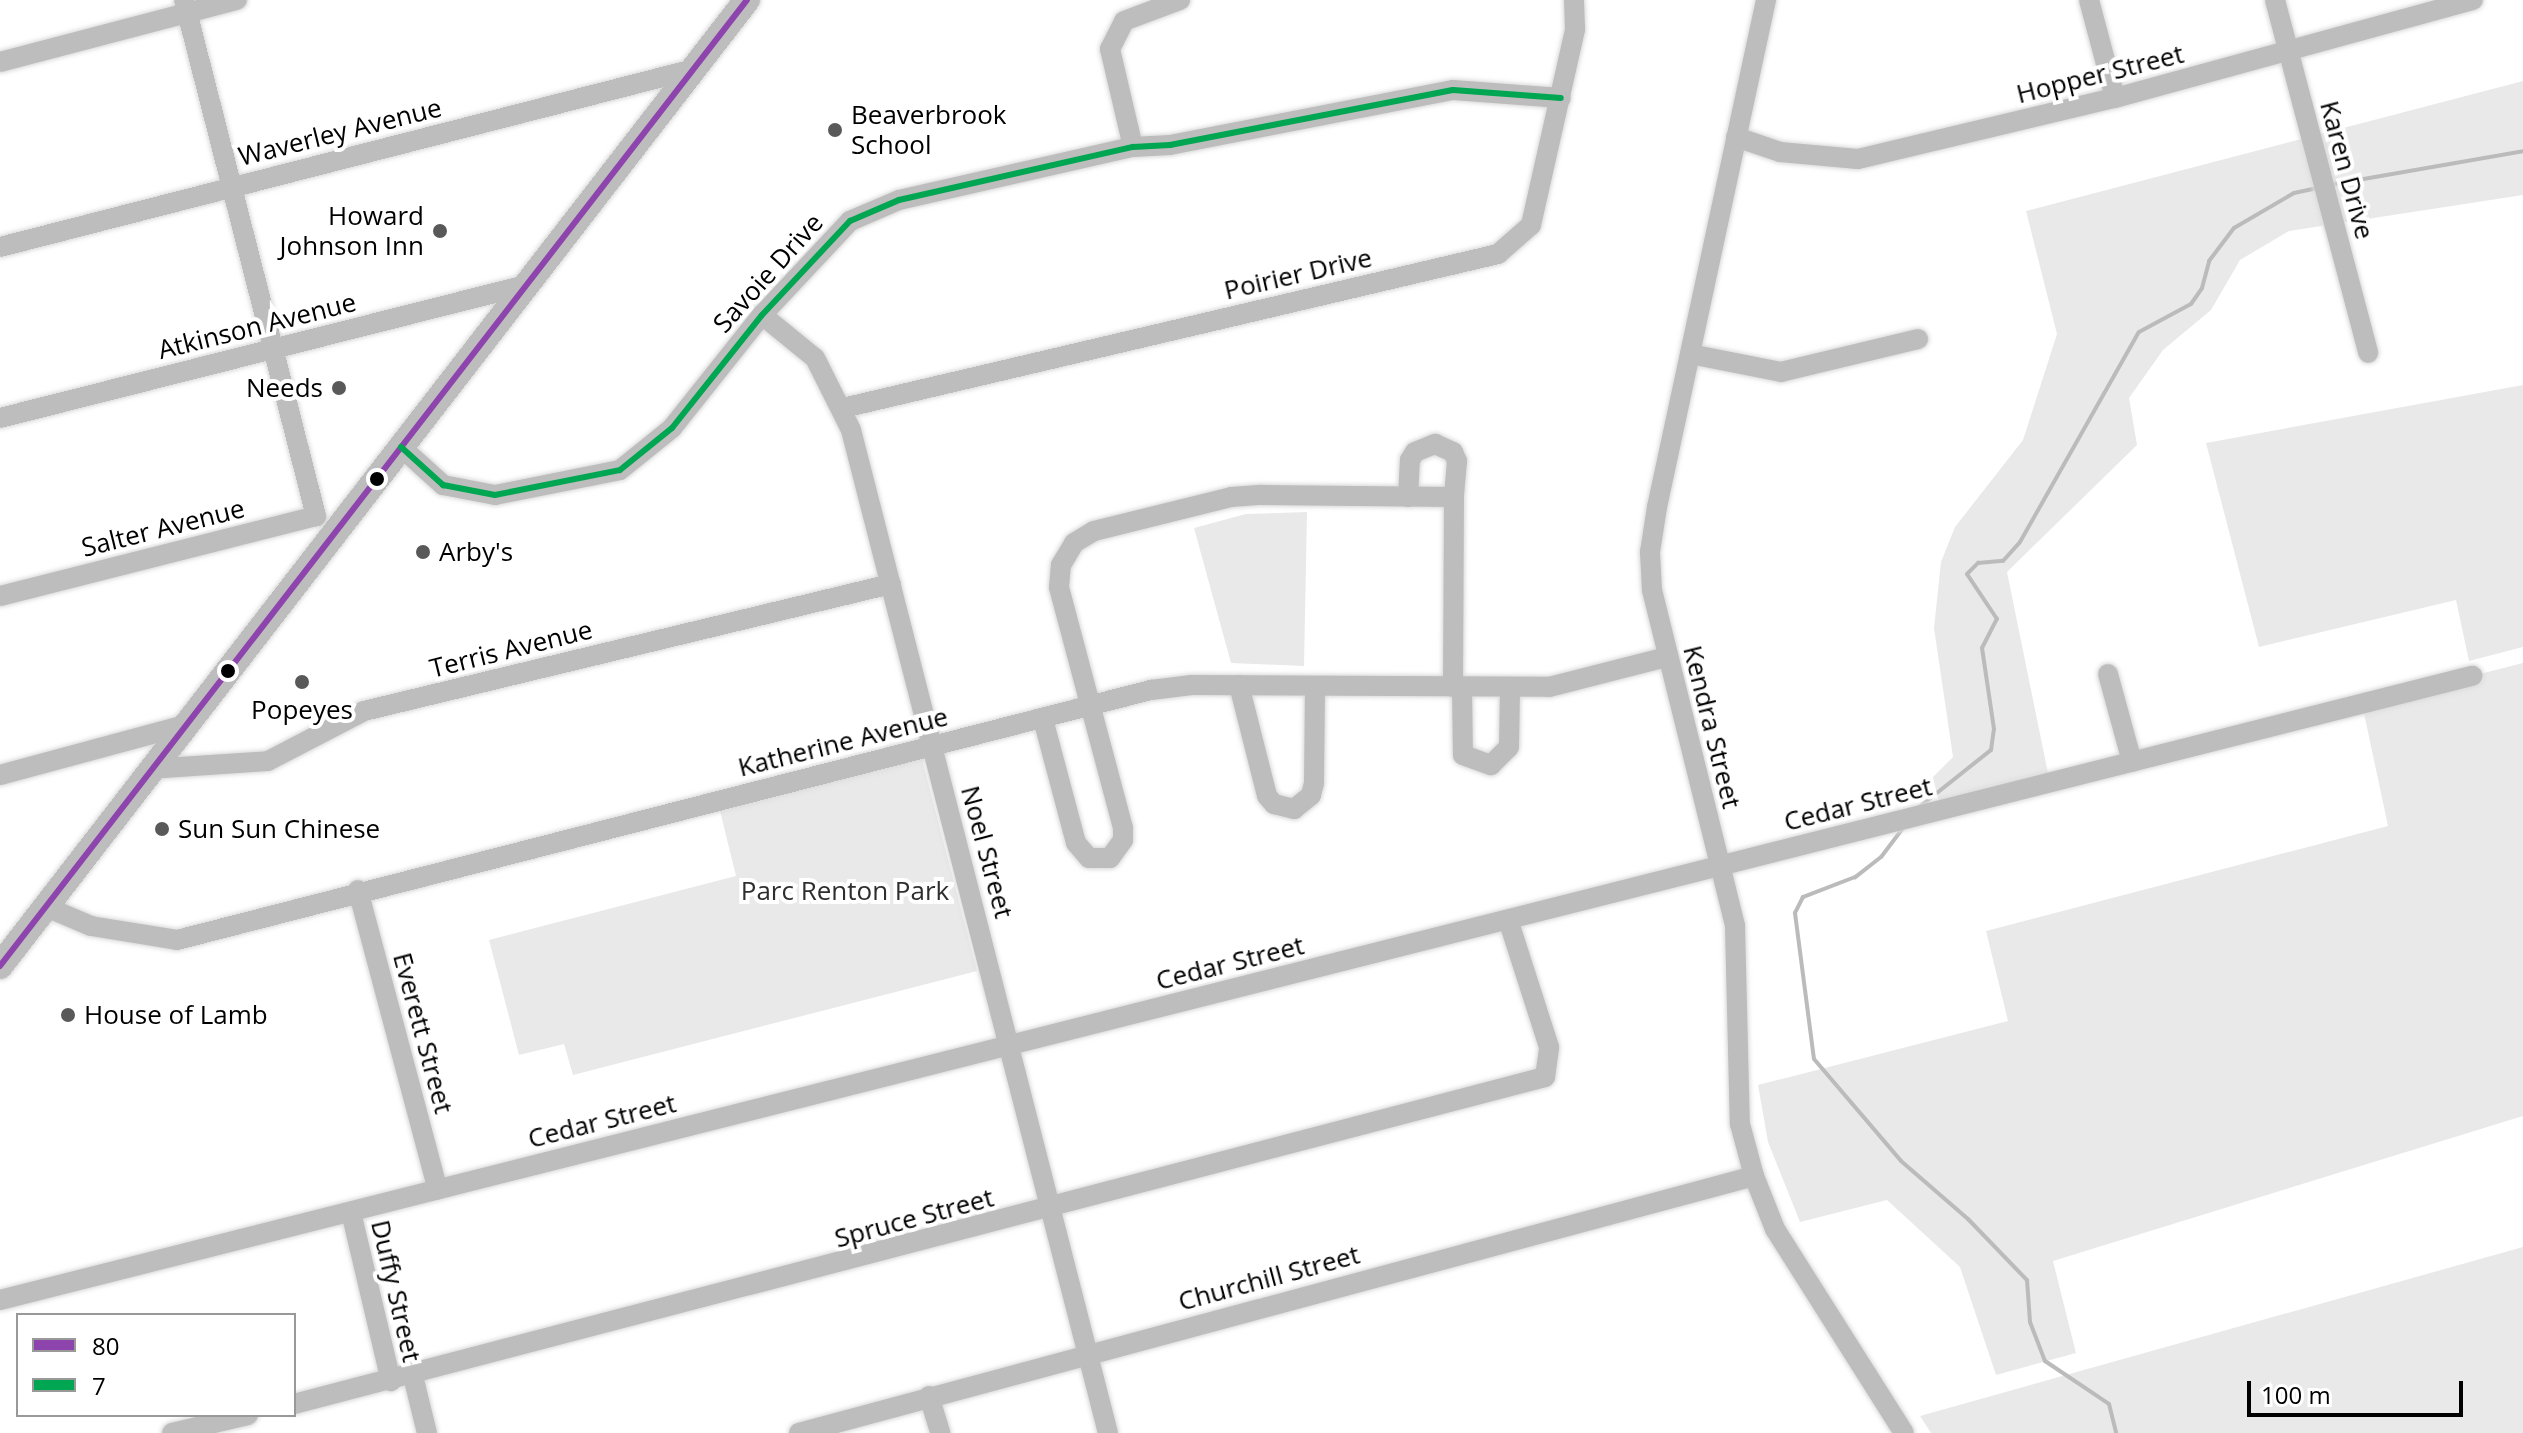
<!DOCTYPE html>
<html>
<head>
<meta charset="utf-8">
<style>
  body { margin:0 }
  #map { position:relative; width:2523px; height:1433px; overflow:hidden; background:#fff; font-family:"Open Sans",sans-serif }
  div>[style] { position:absolute }
  .green>* { inset:0; background:#e9e9e9 }
  .stream>* { height:4px; margin:-2px; padding:0 2px; transform-origin:2px; border-radius:2px; background:#bbb }
  .roads { filter:drop-shadow(0 0 2px #dbdbdb) drop-shadow(0 0 2px #dbdbdb) }
  .minor>* { height:20px; margin:-10px; padding:0 10px; transform-origin:10px; border-radius:10px; background:#bdbdbd }
  .major>* { height:26px; margin:-13px; padding:0 13px; transform-origin:13px; border-radius:13px; background:#bdbdbd }
  .bus-1>* { height:6px; margin:-3px; padding:0 3px; transform-origin:3px; border-radius:3px; background:#8e44ad }
  .bus-2>* { height:6px; margin:-3px; padding:0 3px; transform-origin:3px; border-radius:3px; background:#00a651 }
  .dots>* { width:22px; height:22px; translate:-50% -50%; box-sizing:border-box; border:4px solid #fff; border-radius:50% }
  span { translate:-50% -50%; white-space:nowrap; text-align:center; line-height:1.15; -webkit-text-stroke:8px #fff; paint-order:stroke }
  .street-label { font-size:26px; color:#000 }
  .poi-label { font-size:26px; color:#000 }
  .left { translate:0 -50%; text-align:left }
  .right { translate:-100% -50%; text-align:right }
  .park-label { font-size:26px; color:#2e2e2e }
  .legend { position:absolute; left:16px; top:1313px; width:280px; height:104px; box-sizing:border-box; background:#fff; border:2px solid #999; margin:0; padding:10px 14px; list-style:none; font-size:24px; color:#000 }
  .legend li { display:flex; align-items:center; gap:16px; height:40px }
  .legend b { width:40px; border:2px solid #999 }
  .scale { position:absolute; left:2247px; top:1381px; width:216px; height:36px; box-sizing:border-box; border:4px solid #000; border-top:0; padding-left:10px; font-size:24px; line-height:28px; white-space:nowrap; color:#000; -webkit-text-stroke:6px #fff; paint-order:stroke }
</style>
</head>
<body>
<div id="map">
  <div class="green">
    <i style="clip-path:polygon(2523px 81px,2523px 195px,2289px 231px,2240px 260px,2211px 310px,2163px 350px,2129px 398px,2137px 445px,2007px 572px,2050px 783px,1942px 810px,1932px 778px,1953px 757px,1934px 628px,1941px 562px,1955px 527px,2023px 440px,2057px 334px,2026px 211px)"></i>
    <i style="clip-path:polygon(2523px 385px,2523px 647px,2469px 661px,2456px 600px,2259px 647px,2206px 443px)"></i>
    <i style="clip-path:polygon(1307px 512px,1304px 666px,1231px 663px,1194px 528px,1246px 514px)"></i>
    <i style="clip-path:polygon(2523px 663px,2523px 1116px,2053px 1261px,2076px 1353px,1996px 1375px,1960px 1267px,1887px 1200px,1800px 1222px,1768px 1142px,1758px 1085px,2008px 1021px,1986px 931px,2388px 826px,2362px 704px)"></i>
    <i style="clip-path:polygon(922px 759px,977px 971px,573px 1075px,564px 1044px,519px 1055px,489px 940px,736px 876px,720px 811px)"></i>
    <i style="clip-path:polygon(2523px 1247px,2523px 1433px,1931px 1433px,1920px 1416px)"></i>
  </div>
  <div class="stream">
    <i style="left:2329px;top:185px;width:197px;rotate:-9.9deg"></i>
    <i style="left:1918px;top:808px;width:93px;rotate:-38.5deg"></i>
    <i style="left:1991px;top:750px;width:21px;rotate:-82deg"></i>
    <i style="left:1994px;top:729px;width:82px;rotate:-98.4deg"></i>
    <i style="left:1982px;top:648px;width:33px;rotate:-63deg"></i>
    <i style="left:1997px;top:619px;width:54px;rotate:-123.7deg"></i>
    <i style="left:1967px;top:574px;width:16px;rotate:-45deg"></i>
    <i style="left:1978px;top:563px;width:25px;rotate:-5deg"></i>
    <i style="left:2003px;top:561px;width:25px;rotate:-48deg"></i>
    <i style="left:2020px;top:542px;width:241px;rotate:-60.5deg"></i>
    <i style="left:2139px;top:332px;width:59px;rotate:-28.3deg"></i>
    <i style="left:2191px;top:304px;width:19px;rotate:-55deg"></i>
    <i style="left:2202px;top:288px;width:28px;rotate:-75deg"></i>
    <i style="left:2209px;top:261px;width:41px;rotate:-52.9deg"></i>
    <i style="left:2234px;top:228px;width:69px;rotate:-30.3deg"></i>
    <i style="left:2294px;top:193px;width:24px;rotate:-12deg"></i>
    <i style="left:1903px;top:828px;width:36px;rotate:127deg"></i>
    <i style="left:1881px;top:857px;width:33px;rotate:142deg"></i>
    <i style="left:1855px;top:877px;width:56px;rotate:159deg"></i>
    <i style="left:1803px;top:897px;width:18px;rotate:117deg"></i>
    <i style="left:1795px;top:913px;width:147px;rotate:82.6deg"></i>
    <i style="left:1814px;top:1059px;width:134px;rotate:49.5deg"></i>
    <i style="left:1901px;top:1161px;width:89px;rotate:40.9deg"></i>
    <i style="left:1968px;top:1219px;width:85px;rotate:46deg"></i>
    <i style="left:2027px;top:1280px;width:42px;rotate:85.9deg"></i>
    <i style="left:2030px;top:1322px;width:42px;rotate:69deg"></i>
    <i style="left:2045px;top:1361px;width:77px;rotate:33.9deg"></i>
    <i style="left:2109px;top:1404px;width:30px;rotate:76deg"></i>
  </div>
  <div class="roads">
    <div class="minor">
      <i style="left:184px;top:0;width:533px;rotate:75.65deg"></i>
      <i style="left:1766px;top:0;width:519px;rotate:102.13deg"></i>
      <i style="left:1657px;top:507px;width:46px;rotate:98.8deg"></i>
      <i style="left:1650px;top:552px;width:38px;rotate:87deg"></i>
      <i style="left:1652px;top:590px;width:346px;rotate:76.1deg"></i>
      <i style="left:1735px;top:926px;width:198px;rotate:88.6deg"></i>
      <i style="left:1740px;top:1124px;width:54px;rotate:74.9deg"></i>
      <i style="left:1754px;top:1176px;width:57px;rotate:68.4deg"></i>
      <i style="left:1775px;top:1229px;width:241px;rotate:57.7deg"></i>
      <i style="left:2089px;top:0;width:101px;rotate:75.1deg"></i>
      <i style="left:2275px;top:0;width:365px;rotate:75.2deg"></i>
      <i style="left:0;top:62px;width:245px;rotate:-14.7deg"></i>
      <i style="left:1736px;top:137px;width:46px;rotate:18.8deg"></i>
      <i style="left:1780px;top:152px;width:78px;rotate:5.1deg"></i>
      <i style="left:1858px;top:159px;width:264px;rotate:-13.4deg"></i>
      <i style="left:2115px;top:98px;width:371px;rotate:-15.3deg"></i>
      <i style="left:1133px;top:147px;width:101px;rotate:-103.2deg"></i>
      <i style="left:1110px;top:49px;width:31px;rotate:-63deg"></i>
      <i style="left:1124px;top:21px;width:60px;rotate:-20.6deg"></i>
      <i style="left:0;top:247px;width:716px;rotate:-14.39deg"></i>
      <i style="left:762px;top:315px;width:68px;rotate:39.1deg"></i>
      <i style="left:815px;top:358px;width:80px;rotate:63.4deg"></i>
      <i style="left:851px;top:430px;width:1035px;rotate:75.63deg"></i>
      <i style="left:1690px;top:354px;width:93px;rotate:11.2deg"></i>
      <i style="left:1781px;top:372px;width:141px;rotate:-13.5deg"></i>
      <i style="left:843px;top:408px;width:673px;rotate:-13.23deg"></i>
      <i style="left:1498px;top:254px;width:44px;rotate:-41.3deg"></i>
      <i style="left:1531px;top:225px;width:201px;rotate:-77.3deg"></i>
      <i style="left:1575px;top:29px;width:29px;rotate:-92deg"></i>
      <i style="left:0;top:418px;width:543px;rotate:-14.19deg"></i>
      <i style="left:401px;top:447px;width:57px;rotate:42.1deg"></i>
      <i style="left:443px;top:485px;width:53px;rotate:10.9deg"></i>
      <i style="left:495px;top:495px;width:127px;rotate:-11.3deg"></i>
      <i style="left:620px;top:470px;width:67px;rotate:-38.9deg"></i>
      <i style="left:672px;top:428px;width:144px;rotate:-51.5deg"></i>
      <i style="left:762px;top:315px;width:129px;rotate:-46.9deg"></i>
      <i style="left:850px;top:221px;width:53px;rotate:-23.2deg"></i>
      <i style="left:899px;top:200px;width:240px;rotate:-12.8deg"></i>
      <i style="left:1133px;top:147px;width:37px;rotate:-3deg"></i>
      <i style="left:1170px;top:145px;width:288px;rotate:-11deg"></i>
      <i style="left:1453px;top:90px;width:108px;rotate:4.2deg"></i>
      <i style="left:1408px;top:497px;width:37px;rotate:-87deg"></i>
      <i style="left:1410px;top:460px;width:9px;rotate:-58deg"></i>
      <i style="left:1415px;top:452px;width:22px;rotate:-22deg"></i>
      <i style="left:1435px;top:444px;width:20px;rotate:24deg"></i>
      <i style="left:1453px;top:452px;width:10px;rotate:66deg"></i>
      <i style="left:1457px;top:461px;width:36px;rotate:95deg"></i>
      <i style="left:0;top:596px;width:326px;rotate:-14.2deg"></i>
      <i style="left:2108px;top:674px;width:91px;rotate:74.7deg"></i>
      <i style="left:1239px;top:685px;width:114px;rotate:75.8deg"></i>
      <i style="left:1267px;top:796px;width:11px;rotate:49deg"></i>
      <i style="left:1274px;top:804px;width:21px;rotate:14deg"></i>
      <i style="left:1294px;top:809px;width:22px;rotate:-39deg"></i>
      <i style="left:1311px;top:795px;width:12px;rotate:-76deg"></i>
      <i style="left:1314px;top:783px;width:97px;rotate:-89.4deg"></i>
      <i style="left:1462px;top:687px;width:68px;rotate:89.2deg"></i>
      <i style="left:1463px;top:755px;width:30px;rotate:20deg"></i>
      <i style="left:1491px;top:765px;width:25px;rotate:-45deg"></i>
      <i style="left:1509px;top:747px;width:58px;rotate:-89deg"></i>
      <i style="left:1043px;top:719px;width:128px;rotate:75.1deg"></i>
      <i style="left:1076px;top:843px;width:20px;rotate:49deg"></i>
      <i style="left:1089px;top:858px;width:21px"></i>
      <i style="left:1110px;top:858px;width:22px;rotate:-54deg"></i>
      <i style="left:1123px;top:840px;width:12px;rotate:-90deg"></i>
      <i style="left:1123px;top:828px;width:249px;rotate:-104.9deg"></i>
      <i style="left:1059px;top:587px;width:22px;rotate:-85deg"></i>
      <i style="left:1061px;top:565px;width:26px;rotate:-59deg"></i>
      <i style="left:1074px;top:543px;width:23px;rotate:-31deg"></i>
      <i style="left:1094px;top:531px;width:141px;rotate:-13.9deg"></i>
      <i style="left:1231px;top:497px;width:31px;rotate:-4deg"></i>
      <i style="left:1262px;top:495px;width:192px;rotate:0.6deg"></i>
      <i style="left:1454px;top:497px;width:190px;rotate:90.3deg"></i>
      <i style="left:149px;top:769px;width:119px;rotate:-3.8deg"></i>
      <i style="left:268px;top:761px;width:108px;rotate:-27.5deg"></i>
      <i style="left:364px;top:711px;width:542px;rotate:-13.55deg"></i>
      <i style="left:0;top:775px;width:188px;rotate:-15.1deg"></i>
      <i style="left:358px;top:890px;width:310px;rotate:75.1deg"></i>
      <i style="left:44px;top:906px;width:51px;rotate:23.1deg"></i>
      <i style="left:91px;top:926px;width:87px;rotate:9.2deg"></i>
      <i style="left:177px;top:940px;width:1006px;rotate:-14.4deg"></i>
      <i style="left:1151px;top:690px;width:41px;rotate:-7deg"></i>
      <i style="left:1192px;top:685px;width:357px;rotate:0.3deg"></i>
      <i style="left:1549px;top:687px;width:122px;rotate:-14.3deg"></i>
      <i style="left:351px;top:1212px;width:174px;rotate:76.7deg"></i>
      <i style="left:0;top:1300px;width:2550px;rotate:-14.17deg"></i>
      <i style="left:413px;top:1376px;width:59px;rotate:76.2deg"></i>
      <i style="left:929px;top:1396px;width:39px;rotate:73deg"></i>
      <i style="left:294px;top:1404px;width:1293px;rotate:-14.65deg"></i>
      <i style="left:1545px;top:1077px;width:30px;rotate:-82deg"></i>
      <i style="left:1549px;top:1047px;width:134px;rotate:-107.8deg"></i>
      <i style="left:172px;top:1433px;width:78px;rotate:-13.3deg"></i>
      <i style="left:799px;top:1433px;width:989px;rotate:-15.06deg"></i>
    </div>
    <div class="major">
      <i style="left:0;top:966px;width:1221px;rotate:-52.29deg"></i>
    </div>
  </div>
  <div class="bus-1">
    <i style="left:0;top:966px;width:1221px;rotate:-52.29deg"></i>
  </div>
  <div class="bus-2">
    <i style="left:401px;top:447px;width:57px;rotate:42.1deg"></i>
    <i style="left:443px;top:485px;width:53px;rotate:10.9deg"></i>
    <i style="left:495px;top:495px;width:127px;rotate:-11.3deg"></i>
    <i style="left:620px;top:470px;width:67px;rotate:-38.9deg"></i>
    <i style="left:672px;top:428px;width:144px;rotate:-51.5deg"></i>
    <i style="left:762px;top:315px;width:129px;rotate:-46.9deg"></i>
    <i style="left:850px;top:221px;width:53px;rotate:-23.2deg"></i>
    <i style="left:899px;top:200px;width:240px;rotate:-12.8deg"></i>
    <i style="left:1133px;top:147px;width:37px;rotate:-3deg"></i>
    <i style="left:1170px;top:145px;width:288px;rotate:-11deg"></i>
    <i style="left:1453px;top:90px;width:108px;rotate:4.2deg"></i>
  </div>
  <div class="dots">
    <i style="left:835px;top:130px;background:#595959"></i>
    <i style="left:440px;top:231px;background:#595959"></i>
    <i style="left:339px;top:388px;background:#595959"></i>
    <i style="left:377px;top:479px;background:#000"></i>
    <i style="left:423px;top:552px;background:#595959"></i>
    <i style="left:228px;top:671px;background:#000"></i>
    <i style="left:302px;top:682px;background:#595959"></i>
    <i style="left:162px;top:829px;background:#595959"></i>
    <i style="left:68px;top:1015px;background:#595959"></i>
  </div>
  <div class="street-label">
    <span style="left:2100px;top:74px;rotate:-14deg">Hopper Street</span>
    <span style="left:340px;top:132px;rotate:-14deg">Waverley Avenue</span>
    <span style="left:2347px;top:170px;rotate:75deg">Karen Drive</span>
    <span style="left:768px;top:273px;rotate:-48deg">Savoie Drive</span>
    <span style="left:1298px;top:274px;rotate:-13deg">Poirier Drive</span>
    <span style="left:257px;top:326px;rotate:-14deg">Atkinson Avenue</span>
    <span style="left:163px;top:528px;rotate:-14deg">Salter Avenue</span>
    <span style="left:511px;top:649px;rotate:-14deg">Terris Avenue</span>
    <span style="left:1712px;top:727px;rotate:76deg">Kendra Street</span>
    <span style="left:843px;top:742px;rotate:-14deg">Katherine Avenue</span>
    <span style="left:1858px;top:804px;rotate:-14deg">Cedar Street</span>
    <span style="left:987px;top:852px;rotate:75deg">Noel Street</span>
    <span style="left:1230px;top:963px;rotate:-14deg">Cedar Street</span>
    <span style="left:423px;top:1033px;rotate:75deg">Everett Street</span>
    <span style="left:602px;top:1121px;rotate:-14deg">Cedar Street</span>
    <span style="left:914px;top:1218px;rotate:-15deg">Spruce Street</span>
    <span style="left:1269px;top:1278px;rotate:-15deg">Churchill Street</span>
    <span style="left:396px;top:1291px;rotate:77deg">Duffy Street</span>
  </div>
  <div class="poi-label">
    <span class="left" style="left:851px;top:130px">Beaverbrook<br>School</span>
    <span class="right" style="left:424px;top:231px">Howard<br>Johnson Inn</span>
    <span class="right" style="left:323px;top:388px">Needs</span>
    <span class="left" style="left:439px;top:552px">Arby's</span>
    <span style="left:302px;top:710px">Popeyes</span>
    <span class="left" style="left:178px;top:829px">Sun Sun Chinese</span>
    <span class="left" style="left:84px;top:1015px">House of Lamb</span>
  </div>
  <div class="park-label">
    <span style="left:845px;top:891px">Parc Renton Park</span>
  </div>
  <ul class="legend">
  <li><b style="height:10px;background:#8e44ad"></b>80</li>
  <li><b style="height:10px;background:#00a651"></b>7</li>
  </ul>
  <div class="scale">100 m</div>
</div>
</body>
</html>
